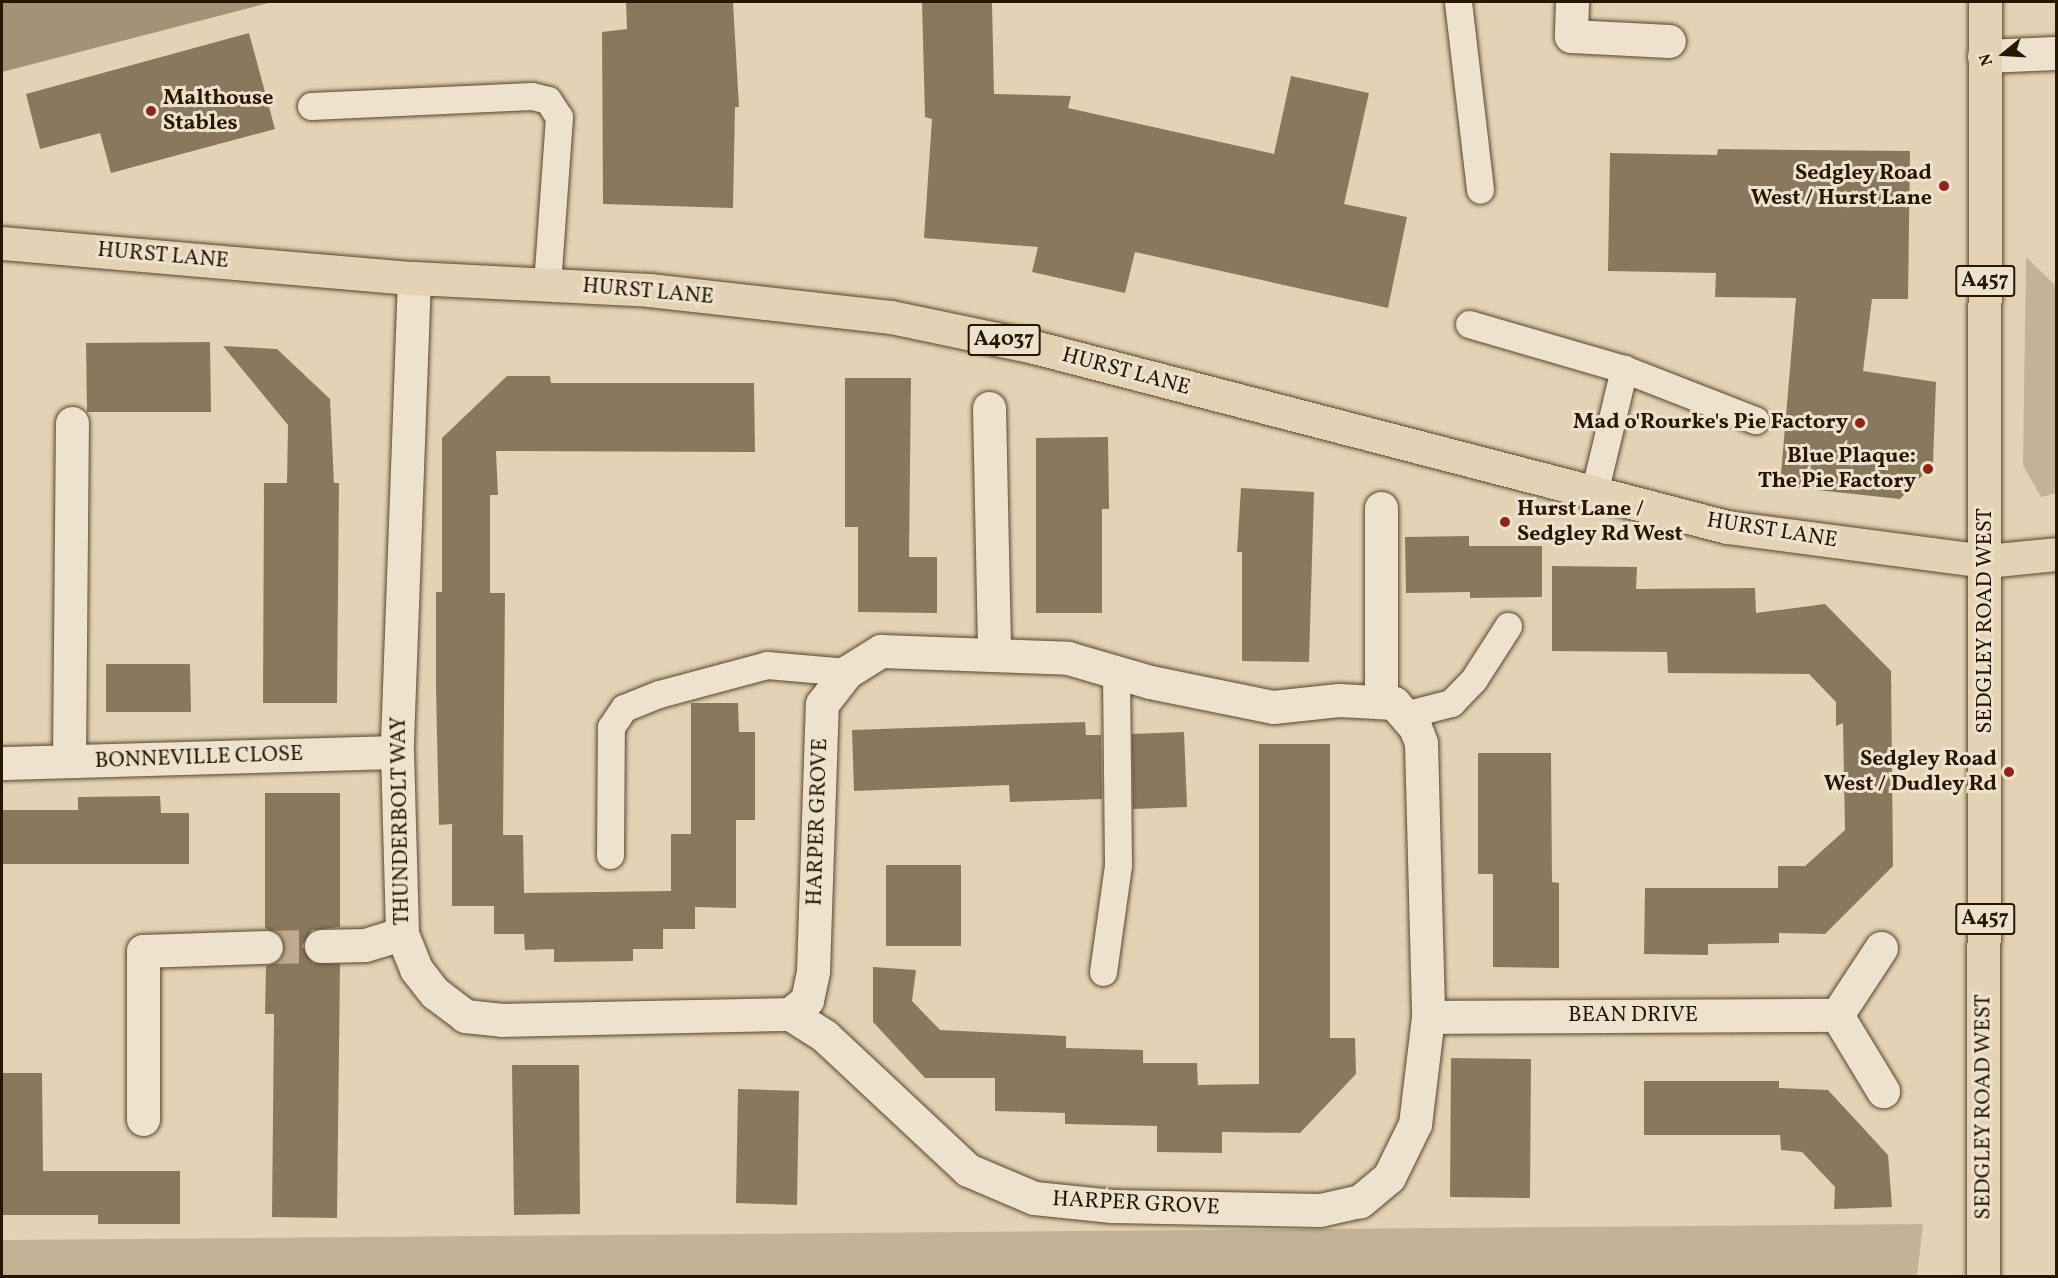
<!DOCTYPE html>
<html>
<head>
<meta charset="utf-8">
<style>
  body { margin:0 }
  #map { position:relative; width:2058px; height:1278px; overflow:hidden; background:#e4d2b4; font-family:Vollkorn,serif }
  div>[style] { position:absolute }
  .green>* { inset:0; background:#c4b295 }
  .water>* { inset:0; background:#a49277 }
  .building>* { inset:0; background:#8a785e }
  .minor-tunnel>* { height:33px; margin-top:-16.5px; transform-origin:0; background:repeating-linear-gradient(90deg,#bfac90 0 33px,transparent 0 49px) }
  .roads { filter:drop-shadow(0 0 2px #58452d) drop-shadow(0 0 2px #58452d) }
  .service>* { height:27px; margin:-13.5px; padding:0 13.5px; transform-origin:13.5px; border-radius:13.5px; background:#ede2ce }
  .minor>* { height:33px; margin:-16.5px; padding:0 16.5px; transform-origin:16.5px; border-radius:16.5px; background:#ede2ce }
  .primary>* { height:33px; margin:-16.5px; padding:0 16.5px; transform-origin:16.5px; border-radius:16.5px; background:#e4d2b4 }
  .dots>* { width:16px; height:16px; translate:-50% -50%; box-sizing:border-box; border:3px solid #ede2ce; border-radius:50% }
  span { translate:-50% -50%; white-space:nowrap; text-align:center; line-height:1.15; -webkit-text-stroke:6px #ede2ce; paint-order:stroke }
  .shield-label span { padding:2px 4px; background:#ede2ce; border:2px solid; border-radius:4px; -webkit-text-stroke-width:0 }
  .shield-label { font-size:21px; color:#291600; font-weight:700 }
  .poi-label { font-size:22px; color:#291600; font-weight:700 }
  .left { translate:0 -50%; text-align:left }
  .right { translate:-100% -50%; text-align:right }
  .street-label { font-size:22px; color:#291600 }
  .frame { position:absolute; inset:0; border:3px solid #291600; pointer-events:none }
  .north { position:absolute; left:1974px; top:24px; width:60px; height:60px; -webkit-text-stroke:4px #ede2ce; paint-order:stroke; rotate:252deg; font-size:16px; font-weight:700; line-height:24px; text-align:center; color:#291600 }
  .north::after { content:''; display:block; margin:auto; width:21px; height:27px; background:#291600; clip-path:polygon(50% 0,100% 100%,50% 72%,0 100%) }
</style>
</head>
<body>
<div id="map">
  <div class="green">
    <i style="clip-path:polygon(2026px 257px,2056px 286px,2056px 493px,2041px 497px,2023px 465px)"></i>
    <i style="clip-path:polygon(1923px 1224px,1917px 1276px,2px 1276px,2px 1240px)"></i>
  </div>
  <div class="water">
    <i style="clip-path:polygon(2px 2px,272px 2px,2px 72px)"></i>
  </div>
  <div class="building">
    <i style="clip-path:polygon(626px 2px,733px 2px,739px 107px,735px 107px,733px 208px,603px 204px,602px 32px,627px 29px)"></i>
    <i style="clip-path:polygon(922px 2px,992px 2px,994px 94px,1071px 96px,1068px 108px,1274px 154px,1291px 76px,1369px 93px,1344px 204px,1407px 217px,1388px 308px,1135px 252px,1125px 293px,1032px 272px,1038px 247px,924px 238px,932px 119px,925px 117px)"></i>
    <i style="clip-path:polygon(249px 33px,275px 129px,111px 173px,100px 133px,40px 149px,26px 94px)"></i>
    <i style="clip-path:polygon(1718px 149px,1910px 151px,1908px 299px,1872px 299px,1863px 371px,1936px 382px,1933px 464px,1900px 499px,1780px 486px,1796px 298px,1715px 297px,1716px 273px,1608px 271px,1610px 153px,1717px 155px)"></i>
    <i style="clip-path:polygon(210px 342px,211px 412px,87px 412px,86px 343px)"></i>
    <i style="clip-path:polygon(223px 346px,277px 349px,330px 399px,334px 483px,339px 483px,337px 703px,263px 703px,264px 483px,287px 483px,288px 425px)"></i>
    <i style="clip-path:polygon(507px 376px,550px 376px,551px 383px,754px 383px,755px 452px,496px 451px,498px 495px,490px 495px,490px 593px,505px 593px,503px 835px,523px 835px,524px 893px,671px 891px,671px 834px,691px 834px,691px 703px,738px 703px,739px 732px,755px 732px,755px 820px,736px 820px,736px 908px,695px 907px,695px 929px,663px 929px,663px 949px,633px 949px,633px 961px,554px 962px,554px 949px,525px 950px,524px 934px,494px 934px,494px 906px,452px 906px,452px 824px,439px 825px,436px 690px,436px 592px,442px 592px,442px 438px)"></i>
    <i style="clip-path:polygon(845px 378px,911px 378px,909px 557px,937px 557px,937px 613px,858px 612px,858px 527px,845px 527px)"></i>
    <i style="clip-path:polygon(1108px 437px,1109px 509px,1102px 509px,1102px 613px,1036px 613px,1036px 438px)"></i>
    <i style="clip-path:polygon(1241px 488px,1314px 492px,1309px 662px,1242px 661px,1242px 552px,1237px 552px)"></i>
    <i style="clip-path:polygon(1469px 536px,1469px 546px,1542px 546px,1542px 597px,1470px 598px,1470px 592px,1406px 593px,1405px 537px)"></i>
    <i style="clip-path:polygon(1552px 566px,1637px 567px,1636px 589px,1755px 588px,1756px 613px,1825px 604px,1891px 671px,1893px 866px,1825px 934px,1779px 933px,1779px 943px,1708px 944px,1708px 955px,1644px 954px,1645px 888px,1778px 888px,1778px 866px,1805px 866px,1845px 830px,1843px 723px,1836px 726px,1836px 702px,1809px 674px,1668px 673px,1667px 652px,1552px 651px)"></i>
    <i style="clip-path:polygon(106px 664px,190px 664px,191px 712px,106px 712px)"></i>
    <i style="clip-path:polygon(1085px 722px,1086px 735px,1101px 735px,1102px 799px,1010px 802px,1009px 785px,854px 791px,852px 730px)"></i>
    <i style="clip-path:polygon(1184px 732px,1187px 807px,1133px 809px,1132px 734px)"></i>
    <i style="clip-path:polygon(1259px 744px,1330px 744px,1330px 1038px,1355px 1038px,1356px 1074px,1300px 1133px,1222px 1132px,1222px 1153px,1157px 1152px,1157px 1126px,1065px 1124px,1065px 1113px,995px 1111px,995px 1078px,925px 1078px,873px 1022px,873px 967px,916px 970px,912px 1001px,940px 1030px,1066px 1036px,1066px 1048px,1143px 1050px,1143px 1063px,1197px 1063px,1198px 1085px,1259px 1084px)"></i>
    <i style="clip-path:polygon(1478px 753px,1551px 753px,1552px 882px,1559px 883px,1559px 968px,1493px 967px,1493px 874px,1478px 874px)"></i>
    <i style="clip-path:polygon(265px 793px,340px 793px,340px 927px,312px 930px,302px 946px,313px 963px,340px 964px,337px 1218px,272px 1217px,274px 1014px,265px 1014px,266px 966px,276px 963px,285px 947px,282px 937px,265px 928px)"></i>
    <i style="clip-path:polygon(160px 796px,161px 813px,189px 813px,189px 864px,2px 864px,2px 810px,78px 810px,78px 797px)"></i>
    <i style="clip-path:polygon(886px 865px,961px 865px,961px 946px,886px 946px)"></i>
    <i style="clip-path:polygon(1451px 1058px,1531px 1059px,1530px 1198px,1450px 1197px)"></i>
    <i style="clip-path:polygon(512px 1065px,579px 1065px,580px 1214px,514px 1215px)"></i>
    <i style="clip-path:polygon(2px 1073px,42px 1073px,43px 1171px,180px 1171px,180px 1224px,98px 1224px,98px 1215px,2px 1215px)"></i>
    <i style="clip-path:polygon(1644px 1081px,1779px 1081px,1779px 1088px,1828px 1090px,1888px 1155px,1892px 1207px,1834px 1209px,1835px 1187px,1802px 1152px,1781px 1150px,1780px 1135px,1644px 1135px)"></i>
    <i style="clip-path:polygon(738px 1089px,799px 1091px,797px 1205px,736px 1203px)"></i>
  </div>
  <div class="minor-tunnel">
    <i style="left:266px;top:947px;width:55px;rotate:-1deg"></i>
  </div>
  <div class="roads">
    <div class="service">
      <i style="left:1458px;top:2px;width:189px;rotate:83.3deg"></i>
      <i style="left:311px;top:106px;width:221px;rotate:-2.6deg"></i>
      <i style="left:532px;top:96px;width:16px;rotate:14deg"></i>
      <i style="left:548px;top:100px;width:20px;rotate:57deg"></i>
      <i style="left:559px;top:117px;width:167px;rotate:94.1deg"></i>
      <i style="left:1469px;top:324px;width:161px;rotate:16.2deg"></i>
      <i style="left:1624px;top:369px;width:141px;rotate:21.3deg"></i>
      <i style="left:1594px;top:493px;width:128px;rotate:-76.4deg"></i>
      <i style="left:1404px;top:715px;width:49px;rotate:-14.3deg"></i>
      <i style="left:1451px;top:703px;width:33px;rotate:-46deg"></i>
      <i style="left:1474px;top:679px;width:63px;rotate:-57.3deg"></i>
      <i style="left:610px;top:855px;width:128px;rotate:-89.6deg"></i>
      <i style="left:611px;top:727px;width:23px;rotate:-56deg"></i>
      <i style="left:624px;top:708px;width:38px;rotate:-22deg"></i>
      <i style="left:659px;top:694px;width:112px;rotate:-15deg"></i>
      <i style="left:767px;top:665px;width:80px;rotate:5deg"></i>
      <i style="left:1103px;top:972px;width:108px;rotate:-82deg"></i>
      <i style="left:1118px;top:865px;width:195px;rotate:-90.6deg"></i>
    </div>
    <div class="minor">
      <i style="left:1572px;top:2px;width:34px;rotate:92deg"></i>
      <i style="left:1571px;top:36px;width:98px;rotate:2.9deg"></i>
      <i style="left:1984px;top:56px;width:72px;rotate:-2.4deg"></i>
      <i style="left:414px;top:278px;width:474px;rotate:92.1deg"></i>
      <i style="left:397px;top:752px;width:182px;rotate:88.4deg"></i>
      <i style="left:402px;top:934px;width:38px;rotate:68deg"></i>
      <i style="left:416px;top:969px;width:31px;rotate:52deg"></i>
      <i style="left:435px;top:993px;width:38px;rotate:37deg"></i>
      <i style="left:465px;top:1016px;width:37px;rotate:6deg"></i>
      <i style="left:502px;top:1020px;width:288px;rotate:-1.2deg"></i>
      <i style="left:989px;top:408px;width:246px;rotate:88.8deg"></i>
      <i style="left:1381px;top:508px;width:193px;rotate:90deg"></i>
      <i style="left:881px;top:651px;width:187px;rotate:2.1deg"></i>
      <i style="left:1068px;top:658px;width:85px;rotate:16.3deg"></i>
      <i style="left:1150px;top:682px;width:126px;rotate:11.5deg"></i>
      <i style="left:1273px;top:707px;width:66px;rotate:-6.1deg"></i>
      <i style="left:1339px;top:700px;width:55px;rotate:3.1deg"></i>
      <i style="left:1394px;top:703px;width:32px;rotate:49deg"></i>
      <i style="left:1415px;top:727px;width:17px;rotate:69deg"></i>
      <i style="left:1421px;top:743px;width:274px;rotate:88.5deg"></i>
      <i style="left:1428px;top:1017px;width:108px;rotate:96.9deg"></i>
      <i style="left:1415px;top:1124px;width:59px;rotate:116.1deg"></i>
      <i style="left:1389px;top:1177px;width:38px;rotate:140deg"></i>
      <i style="left:1360px;top:1201px;width:41px;rotate:167.3deg"></i>
      <i style="left:1320px;top:1210px;width:208px;rotate:-178.9deg"></i>
      <i style="left:1112px;top:1206px;width:78px;rotate:-174.1deg"></i>
      <i style="left:1034px;top:1198px;width:72px;rotate:-157deg"></i>
      <i style="left:968px;top:1170px;width:196px;rotate:-136.9deg"></i>
      <i style="left:825px;top:1036px;width:41px;rotate:-147.8deg"></i>
      <i style="left:790px;top:1014px;width:22px;rotate:-39deg"></i>
      <i style="left:807px;top:1000px;width:30px;rotate:-78deg"></i>
      <i style="left:813px;top:971px;width:267px;rotate:-88.1deg"></i>
      <i style="left:822px;top:704px;width:41px;rotate:-52deg"></i>
      <i style="left:847px;top:672px;width:40px;rotate:-32deg"></i>
      <i style="left:69px;top:761px;width:338px;rotate:-89.5deg"></i>
      <i style="left:2px;top:763px;width:395px;rotate:-1.6deg"></i>
      <i style="left:321px;top:946px;width:44px;rotate:-1.3deg"></i>
      <i style="left:365px;top:945px;width:39px;rotate:-17deg"></i>
      <i style="left:1881px;top:948px;width:80px;rotate:123.3deg"></i>
      <i style="left:1837px;top:1015px;width:89px;rotate:58.8deg"></i>
      <i style="left:1428px;top:1017px;width:409px;rotate:-0.3deg"></i>
      <i style="left:143px;top:1119px;width:168px;rotate:-90deg"></i>
      <i style="left:143px;top:951px;width:123px;rotate:-1.9deg"></i>
    </div>
    <div class="primary">
      <i style="left:2px;top:243px;width:413px;rotate:4.9deg"></i>
      <i style="left:414px;top:278px;width:235px;rotate:2.9deg"></i>
      <i style="left:649px;top:290px;width:244px;rotate:6.4deg"></i>
      <i style="left:891px;top:317px;width:146px;rotate:11.8deg"></i>
      <i style="left:1034px;top:347px;width:716px;rotate:14.56deg"></i>
      <i style="left:1727px;top:527px;width:261px;rotate:7.5deg"></i>
      <i style="left:1986px;top:561px;width:70px;rotate:-5.7deg"></i>
      <i style="left:1983px;top:1276px;width:1274px;rotate:-89.91deg"></i>
    </div>
  </div>
  <div class="dots">
    <i style="left:151px;top:111px;background:#8f2418"></i>
    <i style="left:1944px;top:186px;background:#8f2418"></i>
    <i style="left:1860px;top:423px;background:#8f2418"></i>
    <i style="left:1928px;top:469px;background:#8f2418"></i>
    <i style="left:1505px;top:522px;background:#8f2418"></i>
    <i style="left:2009px;top:772px;background:#8f2418"></i>
  </div>
  <div class="shield-label">
    <span style="left:1985px;top:281px">A457</span>
    <span style="left:1004px;top:340px">A4037</span>
    <span style="left:1985px;top:919px">A457</span>
  </div>
  <div class="poi-label">
    <span class="left" style="left:163px;top:111px">Malthouse<br>Stables</span>
    <span class="right" style="left:1932px;top:186px">Sedgley Road<br>West / Hurst Lane</span>
    <span class="right" style="left:1848px;top:423px">Mad o'Rourke's Pie Factory</span>
    <span class="right" style="left:1916px;top:469px">Blue Plaque:<br>The Pie Factory</span>
    <span class="left" style="left:1517px;top:522px">Hurst Lane /<br>Sedgley Rd West</span>
    <span class="right" style="left:1997px;top:772px">Sedgley Road<br>West / Dudley Rd</span>
  </div>
  <div class="street-label">
    <span style="left:163px;top:256px;rotate:5deg">HURST LANE</span>
    <span style="left:648px;top:292px;rotate:5deg">HURST LANE</span>
    <span style="left:1126px;top:372px;rotate:15deg">HURST LANE</span>
    <span style="left:1772px;top:531px;rotate:9deg">HURST LANE</span>
    <span style="left:1986px;top:621px;rotate:-90deg">SEDGLEY ROAD WEST</span>
    <span style="left:199px;top:758px;rotate:-2deg">BONNEVILLE CLOSE</span>
    <span style="left:401px;top:821px;rotate:-91deg">THUNDERBOLT WAY</span>
    <span style="left:818px;top:822px;rotate:-88deg">HARPER GROVE</span>
    <span style="left:1633px;top:1016px">BEAN DRIVE</span>
    <span style="left:1984px;top:1107px;rotate:-90deg">SEDGLEY ROAD WEST</span>
    <span style="left:1136px;top:1204px;rotate:3deg">HARPER GROVE</span>
  </div>
  <div class="frame"></div>
  <div class="north">N</div>
</div>
</body>
</html>
